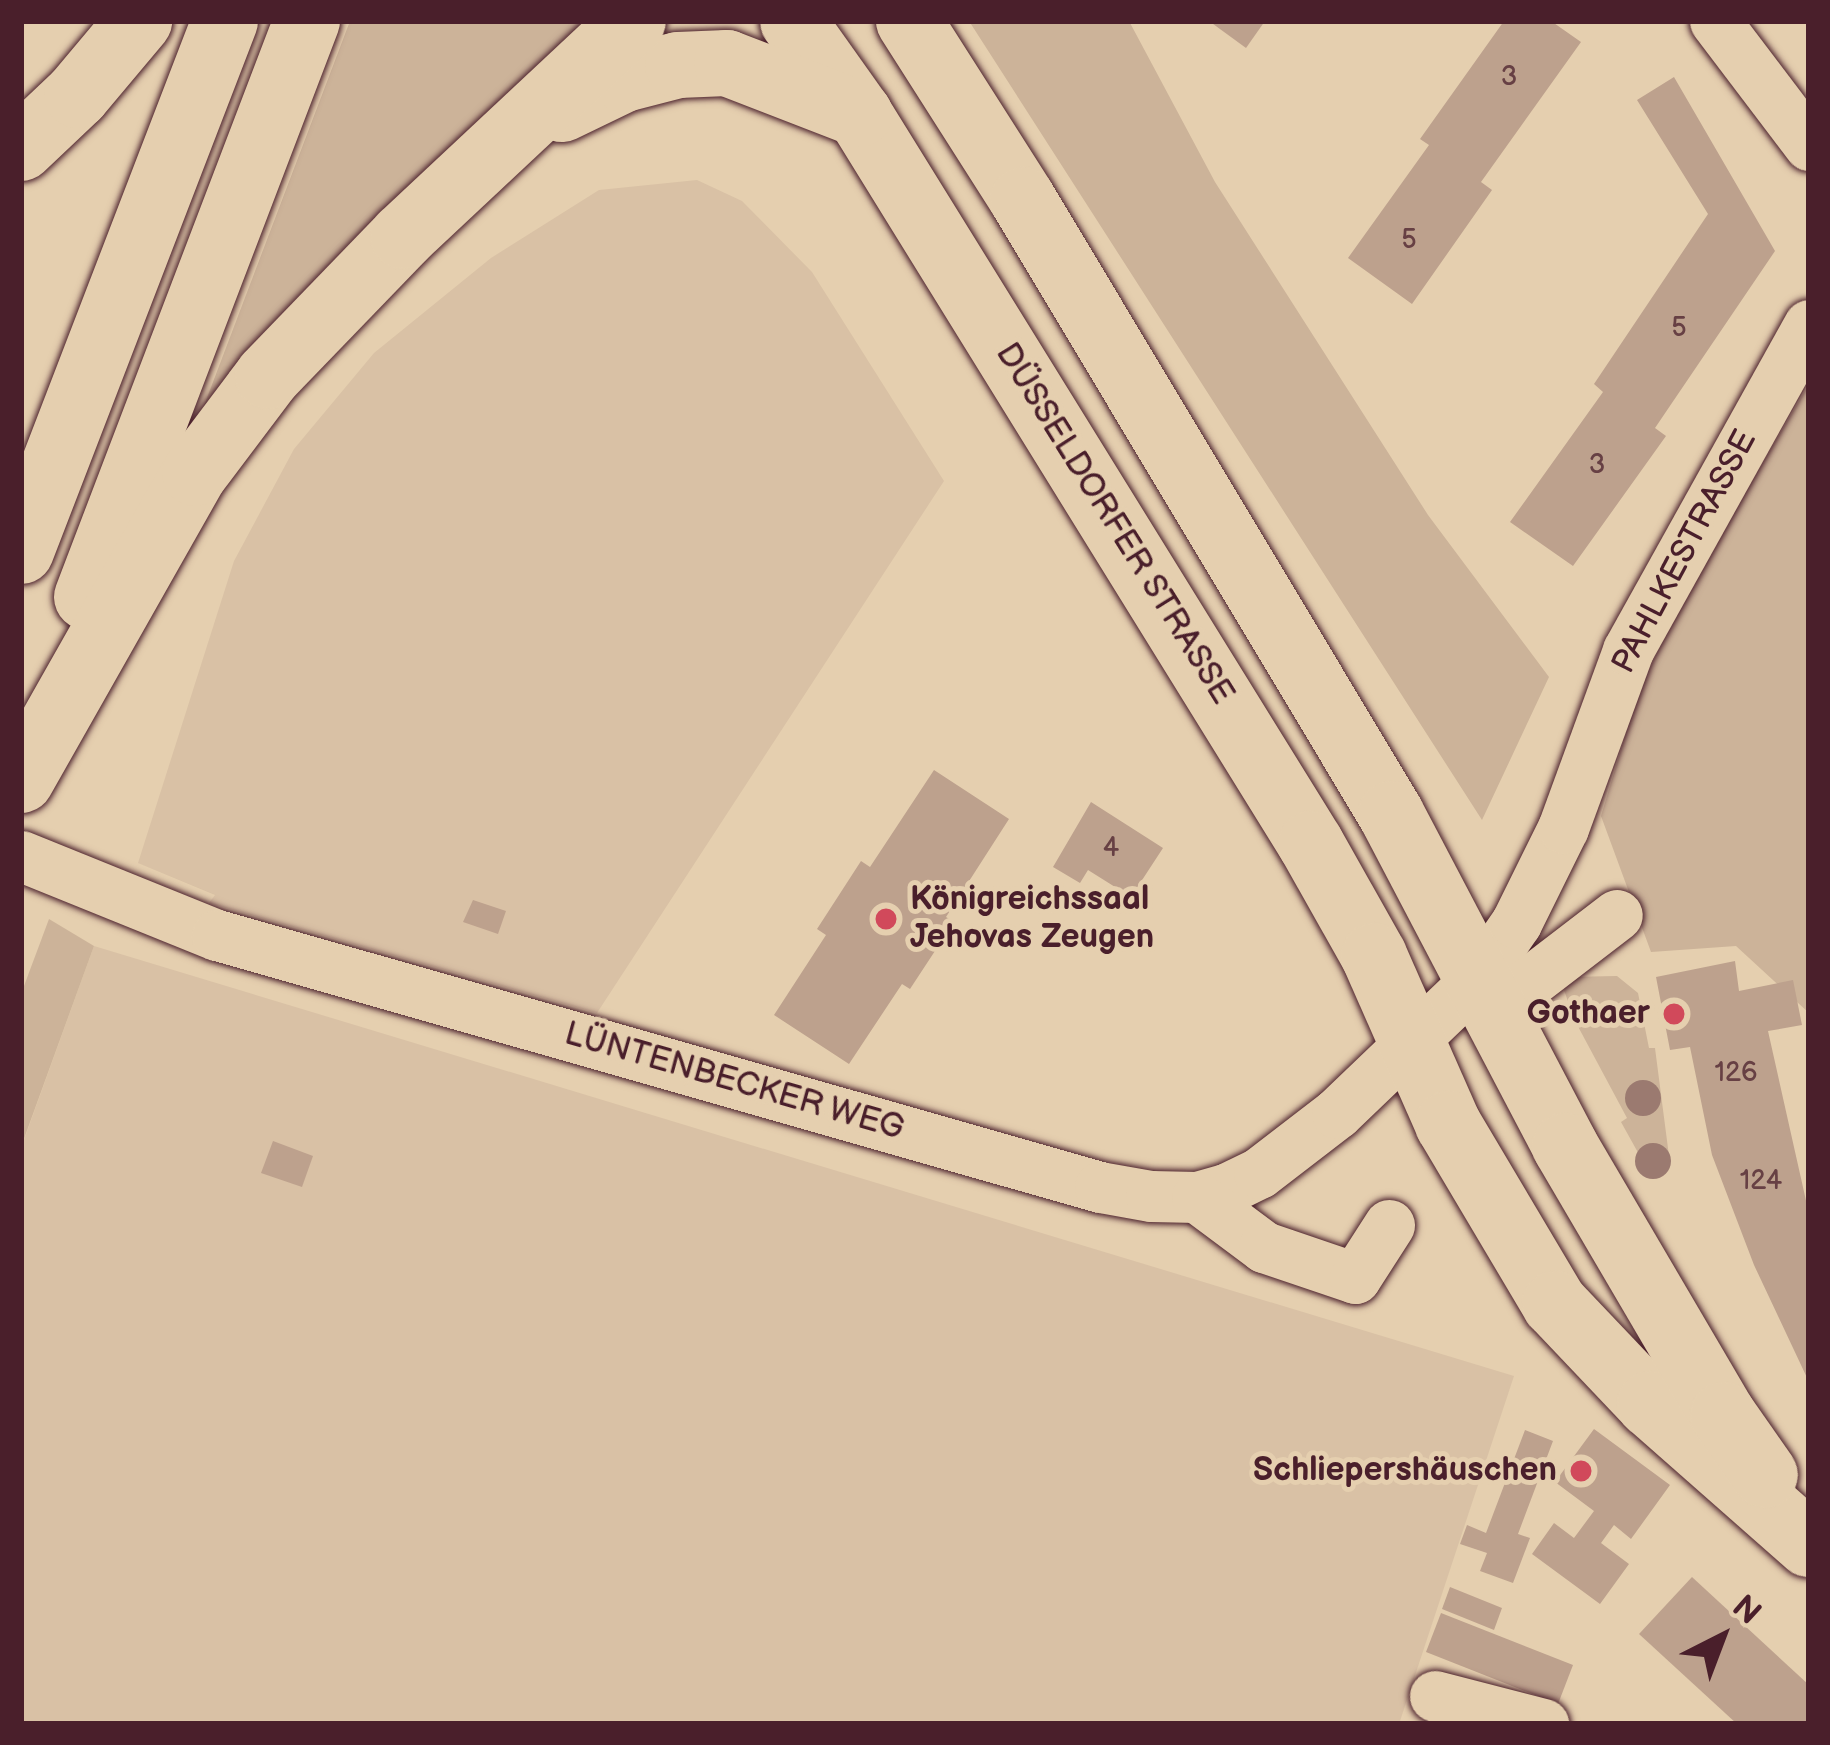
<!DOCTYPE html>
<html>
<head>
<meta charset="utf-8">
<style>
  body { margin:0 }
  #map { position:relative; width:1830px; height:1745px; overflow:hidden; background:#e5cfaf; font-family:"Balsamiq Sans",sans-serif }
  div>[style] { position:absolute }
  .built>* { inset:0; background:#d9c1a5 }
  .green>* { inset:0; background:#ccb399 }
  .building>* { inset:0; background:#bda18d }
  .roads { filter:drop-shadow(0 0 3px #4a1f2b) drop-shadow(0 0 3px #4a1f2b) }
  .minor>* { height:51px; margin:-25.5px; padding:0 25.5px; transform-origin:25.5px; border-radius:25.5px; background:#e5cfaf }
  .major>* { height:66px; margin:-33px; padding:0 33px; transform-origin:33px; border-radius:33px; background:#e5cfaf }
  .highway>* { height:66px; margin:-33px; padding:0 33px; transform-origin:33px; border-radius:33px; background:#e5cfaf }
  .trees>* { width:36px; height:36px; margin:-18px; border-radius:50%; background:#9b7a70 }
  .dots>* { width:33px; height:33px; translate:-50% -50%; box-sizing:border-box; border:6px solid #e5cfaf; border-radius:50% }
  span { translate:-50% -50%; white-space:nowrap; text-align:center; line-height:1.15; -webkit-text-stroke:10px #e5cfaf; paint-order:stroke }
  .number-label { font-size:27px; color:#674044 }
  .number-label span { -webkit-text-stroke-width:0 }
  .street-label { font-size:33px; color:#4a1f2b }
  .poi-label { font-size:33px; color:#4a1f2b; font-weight:700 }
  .left { translate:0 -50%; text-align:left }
  .right { translate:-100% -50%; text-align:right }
  .frame { position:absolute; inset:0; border:24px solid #4a1f2b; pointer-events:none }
  .north { position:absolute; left:1662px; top:1577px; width:120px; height:120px; -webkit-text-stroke:9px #e5cfaf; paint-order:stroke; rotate:42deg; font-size:33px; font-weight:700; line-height:48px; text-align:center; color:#4a1f2b }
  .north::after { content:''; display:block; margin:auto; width:42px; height:54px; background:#4a1f2b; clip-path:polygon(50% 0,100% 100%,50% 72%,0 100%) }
</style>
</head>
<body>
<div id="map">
  <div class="built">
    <i style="clip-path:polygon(697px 180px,742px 201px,812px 272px,944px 481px,597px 1013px,209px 903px,215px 895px,138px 863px,234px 561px,294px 449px,374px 353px,491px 258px,599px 190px)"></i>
    <i style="clip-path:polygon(94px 946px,1514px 1376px,1399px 1724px,21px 1724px,21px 1148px)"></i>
  </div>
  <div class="green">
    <i style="clip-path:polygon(350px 21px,598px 21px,202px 411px)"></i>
    <i style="clip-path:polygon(969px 21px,1129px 21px,1215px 182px,1428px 515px,1549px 677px,1482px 820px)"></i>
    <i style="clip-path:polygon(1809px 384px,1809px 1013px,1736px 946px,1651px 952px,1601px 816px,1638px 693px,1683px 599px)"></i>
    <i style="clip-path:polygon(49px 919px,94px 946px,21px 1147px,21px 994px)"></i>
    <i style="clip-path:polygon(1617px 976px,1638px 993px,1649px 1048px,1655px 1048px,1669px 1156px,1664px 1168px,1654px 1170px,1646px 1167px,1621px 1122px,1627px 1118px,1574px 1019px,1564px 990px,1567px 977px)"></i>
  </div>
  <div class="building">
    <i style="clip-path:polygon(1209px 21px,1265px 21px,1246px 48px)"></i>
    <i style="clip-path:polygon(1504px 21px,1551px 21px,1581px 42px,1481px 182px,1492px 190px,1412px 304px,1348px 258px,1429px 145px,1420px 139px)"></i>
    <i style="clip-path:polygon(1674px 77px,1775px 251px,1655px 428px,1666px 436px,1573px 566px,1510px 522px,1603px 392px,1594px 384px,1708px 214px,1637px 100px)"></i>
    <i style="clip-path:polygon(934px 770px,1009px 819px,946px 917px,954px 922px,910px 989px,902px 984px,849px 1064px,774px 1015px,826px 935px,817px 929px,861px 861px,870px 867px)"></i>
    <i style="clip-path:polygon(1091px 802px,1163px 848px,1131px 897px,1088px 870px,1080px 883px,1053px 867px)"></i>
    <i style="clip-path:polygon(473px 900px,506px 911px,498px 934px,463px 922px)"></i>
    <i style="clip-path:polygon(1735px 961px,1739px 991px,1793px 980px,1802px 1025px,1768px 1031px,1809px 1214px,1809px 1382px,1754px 1265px,1712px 1155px,1690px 1047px,1670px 1050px,1656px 977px)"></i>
    <i style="clip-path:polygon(273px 1141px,313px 1156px,302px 1187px,261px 1173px)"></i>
    <i style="clip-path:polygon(1594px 1429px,1670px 1485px,1631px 1539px,1614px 1525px,1601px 1543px,1629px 1564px,1600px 1604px,1532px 1554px,1554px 1523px,1574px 1538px,1594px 1511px,1555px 1482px)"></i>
    <i style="clip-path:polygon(1525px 1430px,1553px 1441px,1518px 1534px,1530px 1538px,1513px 1583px,1480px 1571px,1487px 1553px,1460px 1544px,1467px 1525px,1486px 1533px)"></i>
    <i style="clip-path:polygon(1692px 1577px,1809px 1685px,1809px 1724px,1737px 1724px,1639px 1634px)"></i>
    <i style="clip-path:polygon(1450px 1587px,1502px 1608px,1494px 1630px,1442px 1609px)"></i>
    <i style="clip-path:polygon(1441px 1613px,1573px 1665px,1558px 1704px,1426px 1652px)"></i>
  </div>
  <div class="roads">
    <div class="minor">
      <i style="left:1715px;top:21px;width:156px;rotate:52.8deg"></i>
      <i style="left:21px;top:856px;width:211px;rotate:22deg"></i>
      <i style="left:217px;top:935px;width:918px;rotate:15.93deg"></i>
      <i style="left:1100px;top:1187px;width:52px;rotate:10deg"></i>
      <i style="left:1151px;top:1196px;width:46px;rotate:1.2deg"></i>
      <i style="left:1197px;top:1197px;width:32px;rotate:-16deg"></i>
      <i style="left:1228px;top:1188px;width:34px;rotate:-26deg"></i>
      <i style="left:1259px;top:1173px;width:98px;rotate:-37.6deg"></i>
      <i style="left:1337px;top:1113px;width:195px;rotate:-43.8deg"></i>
      <i style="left:1478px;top:978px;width:67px;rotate:-55.4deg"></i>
      <i style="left:1516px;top:923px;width:106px;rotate:-63.7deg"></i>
      <i style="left:1563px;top:828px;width:189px;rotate:-69.9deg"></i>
      <i style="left:1628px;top:650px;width:372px;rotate:-60.9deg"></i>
      <i style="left:1493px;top:1010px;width:156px;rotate:-37.5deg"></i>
      <i style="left:1197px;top:1197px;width:84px;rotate:36.7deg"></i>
      <i style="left:1264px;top:1247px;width:96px;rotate:18.8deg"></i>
      <i style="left:1355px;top:1278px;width:63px;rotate:-57.3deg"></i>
      <i style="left:1435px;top:1696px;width:112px;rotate:14.5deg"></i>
    </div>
    <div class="major">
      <i style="left:793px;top:21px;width:114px;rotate:54.6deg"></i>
      <i style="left:859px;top:114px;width:859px;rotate:58.24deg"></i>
      <i style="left:1311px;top:844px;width:129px;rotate:60.6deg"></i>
      <i style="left:1374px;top:956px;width:184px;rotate:66.2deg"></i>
      <i style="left:1448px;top:1124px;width:209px;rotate:59.3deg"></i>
      <i style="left:1555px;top:1304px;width:138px;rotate:46.5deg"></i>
      <i style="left:1650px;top:1404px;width:212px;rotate:41.4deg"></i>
      <i style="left:909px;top:21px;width:212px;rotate:57.5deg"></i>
      <i style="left:1023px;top:200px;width:716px;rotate:59.06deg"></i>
      <i style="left:1391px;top:814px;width:375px;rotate:62.3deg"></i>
      <i style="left:1565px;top:1146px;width:312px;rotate:59.6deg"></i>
      <i style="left:1723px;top:1415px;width:73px;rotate:55deg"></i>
    </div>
    <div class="highway">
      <i style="left:562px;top:109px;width:69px;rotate:-25.8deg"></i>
      <i style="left:624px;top:79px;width:56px;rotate:-14.5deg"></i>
      <i style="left:678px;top:65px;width:49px;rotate:-2.3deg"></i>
      <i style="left:727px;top:63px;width:142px;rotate:21.1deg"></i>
      <i style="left:21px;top:148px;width:77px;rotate:-43.4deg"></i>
      <i style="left:77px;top:95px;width:97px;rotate:-50deg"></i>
      <i style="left:21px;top:551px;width:568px;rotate:-68.95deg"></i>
      <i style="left:87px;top:597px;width:617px;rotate:-69.1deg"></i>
      <i style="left:21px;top:780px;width:353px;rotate:-60.5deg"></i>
      <i style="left:195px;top:473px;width:121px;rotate:-53deg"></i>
      <i style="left:268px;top:376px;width:194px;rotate:-46deg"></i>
      <i style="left:403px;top:236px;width:315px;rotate:-43.1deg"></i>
    </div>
  </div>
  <div class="trees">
    <i style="left:1643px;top:1098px"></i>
    <i style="left:1653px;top:1161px"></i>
  </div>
  <div class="dots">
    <i style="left:886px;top:919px;background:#d1495b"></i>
    <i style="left:1674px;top:1014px;background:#d1495b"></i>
    <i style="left:1581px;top:1471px;background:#d1495b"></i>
  </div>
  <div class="number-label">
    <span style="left:1509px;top:78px">3</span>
    <span style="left:1409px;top:241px">5</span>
    <span style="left:1679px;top:329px">5</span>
    <span style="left:1597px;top:466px">3</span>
    <span style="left:1111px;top:849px">4</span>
    <span style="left:1736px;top:1074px">126</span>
    <span style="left:1761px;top:1182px">124</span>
  </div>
  <div class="street-label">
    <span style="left:1114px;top:524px;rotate:58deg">DÜSSELDORFER STRASSE</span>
    <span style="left:1685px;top:552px;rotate:-62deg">PAHLKESTRASSE</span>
    <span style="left:734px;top:1082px;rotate:16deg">LÜNTENBECKER WEG</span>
  </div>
  <div class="poi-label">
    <span class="left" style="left:910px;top:919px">Königreichssaal<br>Jehovas Zeugen</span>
    <span class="right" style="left:1650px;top:1014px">Gothaer</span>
    <span class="right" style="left:1557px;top:1471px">Schliepershäuschen</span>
  </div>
  <div class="frame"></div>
  <div class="north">N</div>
</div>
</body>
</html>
